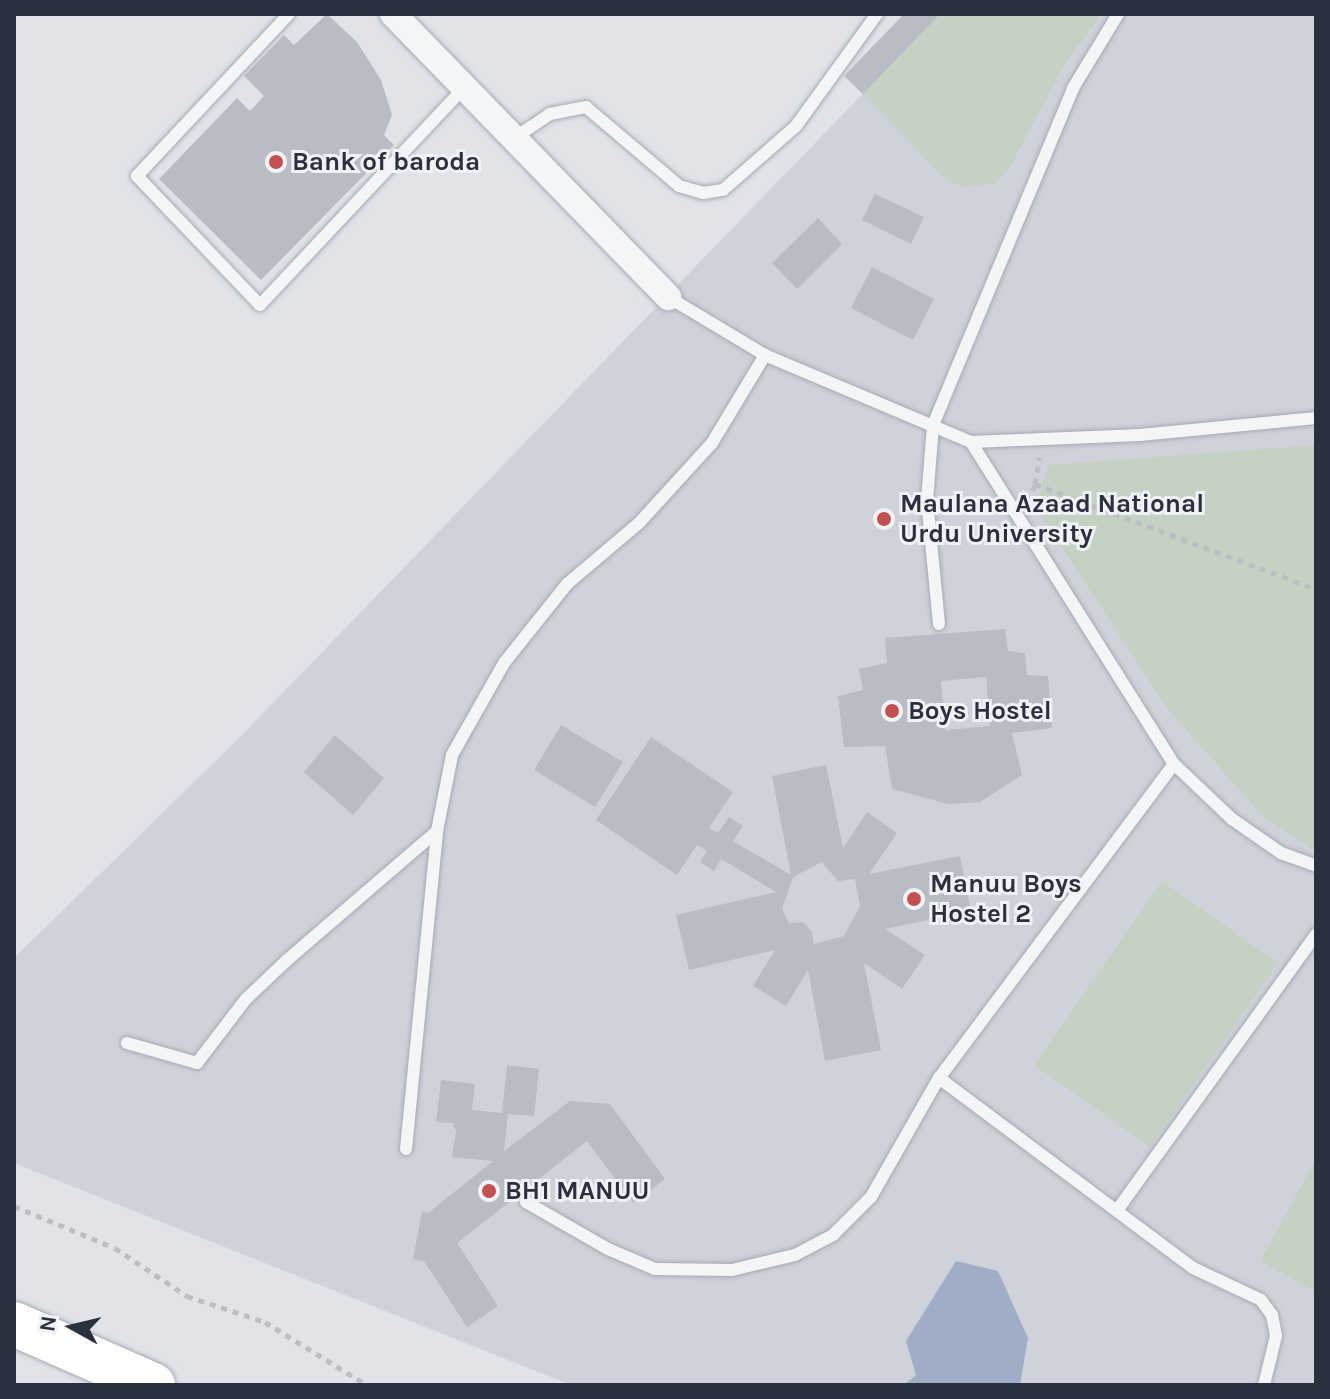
<!DOCTYPE html>
<html>
<head>
<meta charset="utf-8">
<style>
  body { margin:0 }
  #map { position:relative; width:1330px; height:1399px; overflow:hidden; background:#e1e3e9; font-family:Karla,sans-serif }
  div>[style] { position:absolute }
  .built>* { inset:0; background:#d0d2db }
  .green>* { inset:0; background:#c5d2c3 }
  .water>* { inset:0; background:#9fadc6 }
  .building>* { inset:0; background:#b9bcc5 }
  .path>* { height:5px; margin-top:-2.5px; transform-origin:0; background:repeating-linear-gradient(90deg,#bcbec3 0 6px,transparent 0 12px) }
  .roads { filter:drop-shadow(0 0 2px #a7aab3) drop-shadow(0 0 2px #a7aab3) }
  .lane>* { height:12px; margin:-6px; padding:0 6px; transform-origin:6px; border-radius:6px; background:#f4f5f7 }
  .street>* { height:26px; margin:-13px; padding:0 13px; transform-origin:13px; border-radius:13px; background:#f4f5f7 }
  .highway>* { height:44px; margin:-22px; padding:0 22px; transform-origin:22px; border-radius:22px; background:#fff }
  .dots>* { width:22px; height:22px; translate:-50% -50%; box-sizing:border-box; border:4px solid #f1f2f6; border-radius:50% }
  span { translate:-50% -50%; white-space:nowrap; text-align:center; line-height:1.15; -webkit-text-stroke:6px #f1f2f6; paint-order:stroke }
  .poi-label { font-size:26px; color:#2b303f; font-weight:700 }
  .left { translate:0 -50%; text-align:left }
  .frame { position:absolute; inset:0; border:16px solid #2b303f; pointer-events:none }
  .north { position:absolute; left:32px; top:1287px; width:80px; height:80px; -webkit-text-stroke:6px #f1f2f6; paint-order:stroke; rotate:278deg; font-size:22px; font-weight:700; line-height:32px; text-align:center; color:#2b303f }
  .north::after { content:''; display:block; margin:auto; width:28px; height:36px; background:#2b303f; clip-path:polygon(50% 0,100% 100%,50% 72%,0 100%) }
</style>
</head>
<body>
<div id="map">
  <div class="built">
    <i style="clip-path:polygon(940px 14px,1316px 14px,1316px 1385px,571px 1385px,14px 1163px,14px 958px,235px 742px)"></i>
  </div>
  <div class="green">
    <i style="clip-path:polygon(940px 14px,1102px 14px,1066px 62px,1008px 171px,995px 184px,961px 187px,941px 175px,863px 94px)"></i>
    <i style="clip-path:polygon(1316px 445px,1316px 851px,1264px 818px,1167px 708px,1036px 508px,1048px 465px)"></i>
    <i style="clip-path:polygon(1162px 881px,1278px 963px,1150px 1147px,1034px 1065px)"></i>
    <i style="clip-path:polygon(1316px 1159px,1316px 1292px,1260px 1261px)"></i>
  </div>
  <div class="water">
    <i style="clip-path:polygon(956px 1261px,998px 1271px,1028px 1338px,1020px 1385px,904px 1385px,916px 1375px,906px 1341px)"></i>
  </div>
  <div class="building">
    <i style="clip-path:polygon(327px 14px,357px 42px,381px 80px,392px 115px,384px 135px,394px 145px,261px 280px,159px 179px,237px 98px,250px 111px,264px 96px,244px 76px,284px 35px,294px 45px)"></i>
    <i style="clip-path:polygon(904px 14px,940px 14px,863px 94px,844px 76px)"></i>
    <i style="clip-path:polygon(875px 194px,924px 217px,911px 244px,862px 220px)"></i>
    <i style="clip-path:polygon(818px 218px,842px 244px,797px 289px,772px 263px)"></i>
    <i style="clip-path:polygon(872px 267px,934px 299px,913px 340px,851px 308px)"></i>
    <i style="clip-path:polygon(evenodd,1005px 629px,1008px 651px,1025px 653px,1027px 675px,1048px 676px,1052px 728px,1012px 733px,1022px 775px,980px 802px,948px 804px,892px 789px,885px 746px,844px 747px,838px 696px,863px 690px,859px 669px,887px 663px,885px 638px,1005px 629px,986px 677px,990px 726px,945px 730px,941px 681px,986px 677px)"></i>
    <i style="clip-path:polygon(561px 725px,623px 762px,595px 807px,534px 770px)"></i>
    <i style="clip-path:polygon(335px 735px,384px 778px,353px 815px,304px 772px)"></i>
    <i style="clip-path:polygon(evenodd,651px 737px,733px 792px,709px 828px,718px 833px,729px 817px,743px 826px,733px 841px,791px 875px,772px 776px,826px 765px,843px 848px,867px 812px,897px 833px,869px 874px,960px 856px,971px 911px,885px 929px,925px 955px,902px 989px,864px 963px,881px 1050px,825px 1061px,808px 970px,786px 1006px,753px 986px,775px 950px,689px 970px,676px 915px,776px 892px,721px 859px,714px 871px,700px 862px,707px 851px,697px 845px,677px 875px,596px 820px,651px 737px,822px 862px,838px 881px,855px 879px,860px 906px,844px 936px,814px 944px,812px 932px,803px 922px,789px 923px,782px 909px,793px 877px,822px 862px)"></i>
    <i style="clip-path:polygon(507px 1065px,539px 1069px,534px 1116px,508px 1114px,504px 1151px,570px 1101px,610px 1104px,665px 1179px,633px 1203px,587px 1141px,457px 1243px,498px 1306px,467px 1327px,424px 1261px,413px 1259px,422px 1212px,428px 1213px,493px 1161px,452px 1157px,456px 1131px,452px 1123px,436px 1122px,441px 1080px,475px 1084px,472px 1110px,502px 1113px)"></i>
  </div>
  <div class="path">
    <i style="left:1035px;top:484px;width:27px;rotate:-80deg"></i>
    <i style="left:1029px;top:502px;width:19px;rotate:-72deg"></i>
    <i style="left:1035px;top:484px;width:300px;rotate:20.5deg"></i>
    <i style="left:14px;top:1206px;width:109px;rotate:22.6deg"></i>
    <i style="left:115px;top:1248px;width:87px;rotate:33.7deg"></i>
    <i style="left:187px;top:1296px;width:82px;rotate:18.4deg"></i>
    <i style="left:265px;top:1322px;width:120px;rotate:31.7deg"></i>
  </div>
  <div class="roads">
    <div class="lane">
      <i style="left:289px;top:14px;width:222px;rotate:133.2deg"></i>
      <i style="left:137px;top:176px;width:178px;rotate:46.4deg"></i>
      <i style="left:260px;top:305px;width:298px;rotate:-46.8deg"></i>
      <i style="left:513px;top:139px;width:45px;rotate:-34deg"></i>
      <i style="left:550px;top:114px;width:37px;rotate:-11deg"></i>
      <i style="left:586px;top:107px;width:122px;rotate:40.3deg"></i>
      <i style="left:679px;top:186px;width:25px;rotate:16deg"></i>
      <i style="left:703px;top:193px;width:20px;rotate:-9deg"></i>
      <i style="left:723px;top:190px;width:97px;rotate:-41.2deg"></i>
      <i style="left:796px;top:126px;width:138px;rotate:-54.1deg"></i>
      <i style="left:668px;top:297px;width:113px;rotate:30.9deg"></i>
      <i style="left:765px;top:355px;width:224px;rotate:22.9deg"></i>
      <i style="left:971px;top:442px;width:169px;rotate:-2.4deg"></i>
      <i style="left:1140px;top:435px;width:177px;rotate:-5.5deg"></i>
      <i style="left:971px;top:442px;width:381px;rotate:57.8deg"></i>
      <i style="left:1174px;top:764px;width:80px;rotate:43.5deg"></i>
      <i style="left:1232px;top:819px;width:60px;rotate:34.8deg"></i>
      <i style="left:1281px;top:853px;width:37px;rotate:20deg"></i>
      <i style="left:939px;top:624px;width:125px;rotate:-95.5deg"></i>
      <i style="left:927px;top:500px;width:75px;rotate:-85.4deg"></i>
      <i style="left:933px;top:425px;width:365px;rotate:-67.4deg"></i>
      <i style="left:1073px;top:88px;width:87px;rotate:-58.7deg"></i>
      <i style="left:127px;top:1043px;width:73px;rotate:15.9deg"></i>
      <i style="left:197px;top:1063px;width:81px;rotate:-52.6deg"></i>
      <i style="left:246px;top:999px;width:55px;rotate:-43.5deg"></i>
      <i style="left:286px;top:961px;width:199px;rotate:-40.7deg"></i>
      <i style="left:939px;top:1078px;width:317px;rotate:36.8deg"></i>
      <i style="left:1193px;top:1268px;width:75px;rotate:25.2deg"></i>
      <i style="left:1261px;top:1300px;width:19px;rotate:54deg"></i>
      <i style="left:1272px;top:1315px;width:21px;rotate:79deg"></i>
      <i style="left:1276px;top:1336px;width:50px;rotate:103.8deg"></i>
      <i style="left:406px;top:1149px;width:320px;rotate:-84.4deg"></i>
      <i style="left:437px;top:831px;width:77px;rotate:-78.8deg"></i>
      <i style="left:452px;top:755px;width:106px;rotate:-60.5deg"></i>
      <i style="left:504px;top:663px;width:101px;rotate:-51.4deg"></i>
      <i style="left:567px;top:584px;width:94px;rotate:-40.3deg"></i>
      <i style="left:639px;top:523px;width:108px;rotate:-47.6deg"></i>
      <i style="left:712px;top:443px;width:103px;rotate:-58.9deg"></i>
      <i style="left:526px;top:1202px;width:95px;rotate:29.8deg"></i>
      <i style="left:608px;top:1249px;width:51px;rotate:23.1deg"></i>
      <i style="left:655px;top:1269px;width:77px;rotate:0.7deg"></i>
      <i style="left:732px;top:1270px;width:65px;rotate:-13.4deg"></i>
      <i style="left:795px;top:1255px;width:43px;rotate:-27.8deg"></i>
      <i style="left:833px;top:1235px;width:54px;rotate:-45deg"></i>
      <i style="left:871px;top:1197px;width:137px;rotate:-60.3deg"></i>
      <i style="left:939px;top:1078px;width:392px;rotate:-53.2deg"></i>
      <i style="left:1118px;top:1209px;width:339px;rotate:-54.2deg"></i>
    </div>
    <div class="street">
      <i style="left:393px;top:14px;width:395px;rotate:45.8deg"></i>
    </div>
    <div class="highway">
      <i style="left:14px;top:1324px;width:152px;rotate:23.7deg"></i>
    </div>
  </div>
  <div class="dots">
    <i style="left:276px;top:162px;background:#c45152"></i>
    <i style="left:884px;top:519px;background:#c45152"></i>
    <i style="left:892px;top:711px;background:#c45152"></i>
    <i style="left:914px;top:899px;background:#c45152"></i>
    <i style="left:489px;top:1191px;background:#c45152"></i>
  </div>
  <div class="poi-label">
    <span class="left" style="left:292px;top:162px">Bank of baroda</span>
    <span class="left" style="left:900px;top:519px">Maulana Azaad National<br>Urdu University</span>
    <span class="left" style="left:908px;top:711px">Boys Hostel</span>
    <span class="left" style="left:930px;top:899px">Manuu Boys<br>Hostel 2</span>
    <span class="left" style="left:505px;top:1191px">BH1 MANUU</span>
  </div>
  <div class="frame"></div>
  <div class="north">N</div>
</div>
</body>
</html>
